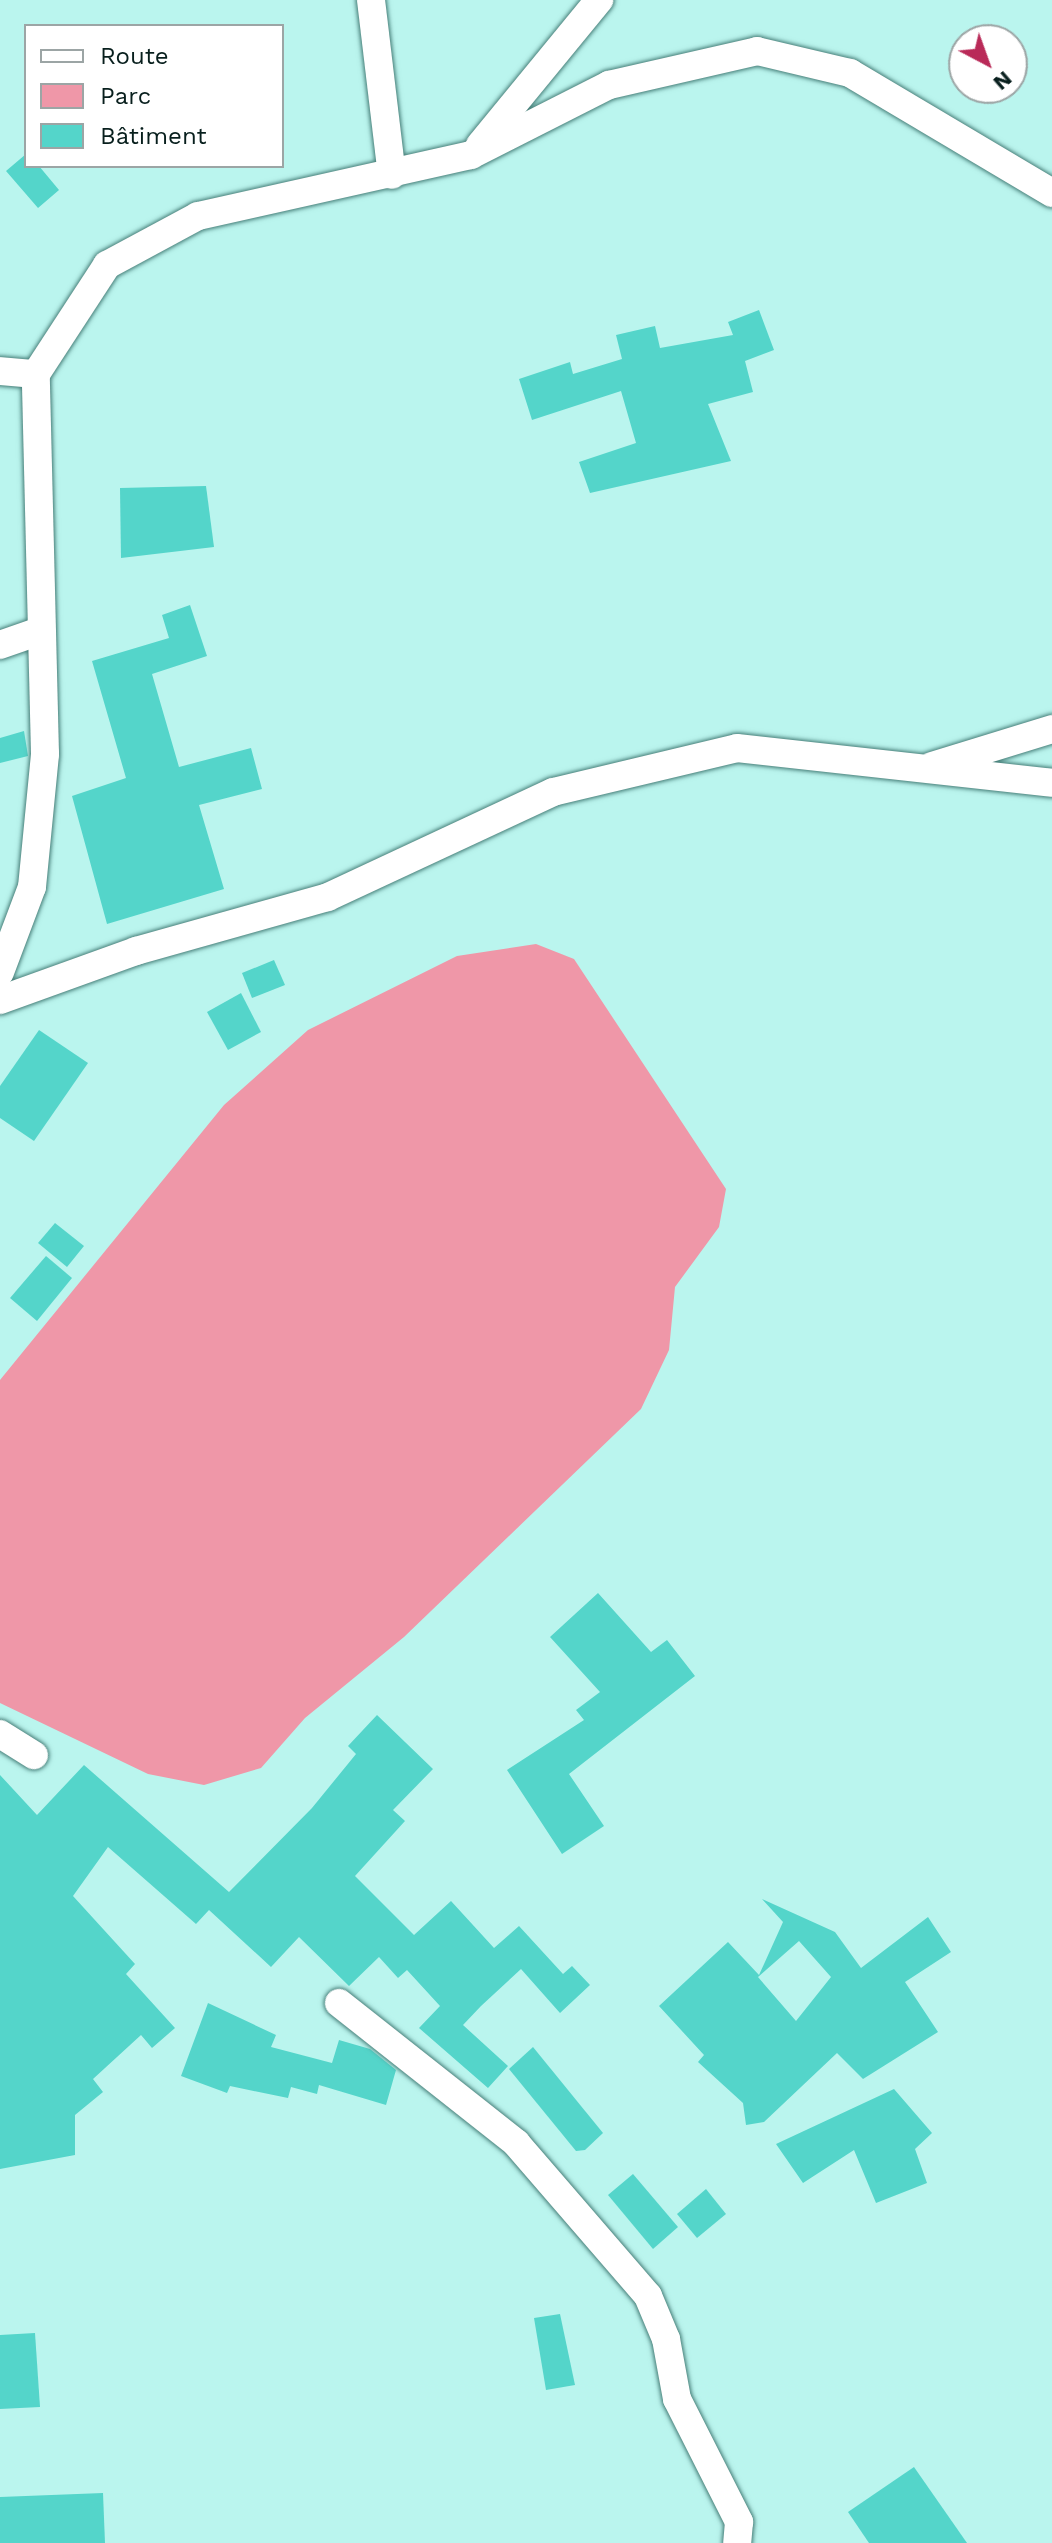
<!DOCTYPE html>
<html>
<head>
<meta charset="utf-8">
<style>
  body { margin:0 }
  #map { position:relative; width:1052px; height:2543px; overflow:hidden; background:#baf5ee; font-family:"Work Sans",sans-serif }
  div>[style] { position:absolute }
  .green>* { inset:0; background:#ef97a8 }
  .building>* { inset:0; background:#54d5ca }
  .roads { filter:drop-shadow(0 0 2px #477f79) drop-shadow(0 0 2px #477f79) }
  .street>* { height:28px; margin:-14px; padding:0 14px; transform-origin:14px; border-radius:14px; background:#fff }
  span { translate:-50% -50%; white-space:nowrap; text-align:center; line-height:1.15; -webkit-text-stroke:7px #fff; paint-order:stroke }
  .legend { position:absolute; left:24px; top:24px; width:260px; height:144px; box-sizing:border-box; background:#fff; border:2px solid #9ca5a5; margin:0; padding:10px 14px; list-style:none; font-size:24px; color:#081f1d }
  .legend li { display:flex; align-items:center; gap:16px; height:40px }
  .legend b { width:40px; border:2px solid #9ca5a5 }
  .north { position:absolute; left:948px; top:24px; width:80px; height:80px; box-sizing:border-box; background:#fff; border:2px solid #9ca5a5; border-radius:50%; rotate:139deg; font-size:22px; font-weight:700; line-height:32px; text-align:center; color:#081f1d }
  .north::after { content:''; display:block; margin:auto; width:28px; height:36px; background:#b92a58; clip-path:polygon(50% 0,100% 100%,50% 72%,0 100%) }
</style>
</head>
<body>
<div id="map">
  <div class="green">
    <i style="clip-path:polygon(536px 944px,574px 959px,726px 1189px,719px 1227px,675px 1287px,669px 1350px,641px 1409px,404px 1637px,305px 1718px,261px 1768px,204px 1785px,148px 1774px,0 1703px,0 1380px,224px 1105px,308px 1030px,457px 956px)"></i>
  </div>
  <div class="building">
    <i style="clip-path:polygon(26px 154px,26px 166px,39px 166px,59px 190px,38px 208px,6px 171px)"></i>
    <i style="clip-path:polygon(759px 310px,774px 350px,745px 361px,753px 392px,708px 404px,731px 461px,590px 493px,579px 462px,636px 443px,621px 391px,532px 420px,519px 379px,570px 362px,573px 374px,622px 359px,616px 335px,655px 326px,660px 348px,733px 335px,728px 322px)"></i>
    <i style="clip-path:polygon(206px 486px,214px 547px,121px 558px,120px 488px)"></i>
    <i style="clip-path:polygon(190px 605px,207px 656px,152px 674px,179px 767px,251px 748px,262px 789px,199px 805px,224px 889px,107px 924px,72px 796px,126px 778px,92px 661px,169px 638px,162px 615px)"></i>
    <i style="clip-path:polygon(24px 731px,28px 756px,0 763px,0 738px)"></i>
    <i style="clip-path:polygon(274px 960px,285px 985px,252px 998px,242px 973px)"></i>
    <i style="clip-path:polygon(241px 993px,261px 1032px,228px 1050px,207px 1012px)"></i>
    <i style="clip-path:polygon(39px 1030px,88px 1063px,34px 1141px,0 1118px,0 1086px)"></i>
    <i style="clip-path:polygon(55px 1223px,84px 1246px,67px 1267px,38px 1243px)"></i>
    <i style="clip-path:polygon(46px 1256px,72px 1278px,37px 1321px,10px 1298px)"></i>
    <i style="clip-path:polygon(598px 1593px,651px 1652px,667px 1640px,695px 1676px,569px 1774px,604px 1826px,562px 1854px,507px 1770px,584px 1720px,576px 1710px,600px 1692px,550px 1637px)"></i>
    <i style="clip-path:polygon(377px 1715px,433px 1769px,393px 1810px,405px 1821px,355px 1876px,414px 1935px,451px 1901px,494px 1948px,519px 1926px,563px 1974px,572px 1966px,590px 1985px,560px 2013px,521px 1969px,481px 2006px,463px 2025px,508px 2066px,488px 2088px,419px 2028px,440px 2006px,407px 1970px,398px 1978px,379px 1957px,349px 1986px,299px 1937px,271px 1967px,209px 1910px,196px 1924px,108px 1847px,73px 1896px,135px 1964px,126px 1974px,175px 2028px,152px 2048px,141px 2035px,93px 2079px,103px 2092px,75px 2115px,75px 2155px,0 2169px,0 1775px,37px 1815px,84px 1765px,229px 1892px,312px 1808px,356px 1754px,348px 1746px)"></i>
    <i style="clip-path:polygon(evenodd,762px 1899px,835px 1932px,861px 1968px,928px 1917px,951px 1952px,905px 1982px,938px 2032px,863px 2079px,837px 2053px,764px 2122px,746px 2125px,743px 2103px,698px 2062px,704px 2055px,659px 2006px,728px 1942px,759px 1975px,783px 1922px,762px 1899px,799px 1941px,831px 1977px,796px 2021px,758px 1977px,799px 1941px)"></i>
    <i style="clip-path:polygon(208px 2003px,276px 2035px,271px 2047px,332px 2063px,339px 2040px,370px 2049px,396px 2070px,386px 2105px,319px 2085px,317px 2094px,291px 2087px,288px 2098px,230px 2086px,227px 2093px,181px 2076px)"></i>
    <i style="clip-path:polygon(533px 2047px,603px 2133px,585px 2150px,576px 2151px,509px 2069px)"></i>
    <i style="clip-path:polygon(894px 2089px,932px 2133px,915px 2149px,927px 2183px,876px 2203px,854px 2150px,803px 2183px,776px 2144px)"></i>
    <i style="clip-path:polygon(633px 2174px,678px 2227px,653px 2249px,608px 2195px)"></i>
    <i style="clip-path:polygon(706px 2189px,726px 2214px,697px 2238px,677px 2214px)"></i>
    <i style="clip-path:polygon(560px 2314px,575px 2385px,546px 2390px,534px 2318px)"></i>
    <i style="clip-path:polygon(35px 2333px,40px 2407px,0 2409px,0 2335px)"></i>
    <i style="clip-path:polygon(914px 2467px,967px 2543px,869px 2543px,848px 2512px)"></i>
    <i style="clip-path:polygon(103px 2493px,105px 2543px,0 2543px,0 2497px)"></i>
  </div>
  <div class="roads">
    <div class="street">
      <i style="left:371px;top:0;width:176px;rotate:83.2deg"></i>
      <i style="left:480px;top:145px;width:188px;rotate:-50.6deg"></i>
      <i style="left:0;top:371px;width:36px;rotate:5deg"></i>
      <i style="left:0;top:645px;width:42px;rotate:-19.3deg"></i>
      <i style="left:932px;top:766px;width:126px;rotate:-17.1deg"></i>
      <i style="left:0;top:972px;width:91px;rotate:-69.4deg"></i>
      <i style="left:32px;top:887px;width:134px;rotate:-84.4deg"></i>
      <i style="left:45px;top:754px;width:380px;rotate:-91.4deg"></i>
      <i style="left:36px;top:374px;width:130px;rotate:-56.9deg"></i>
      <i style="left:107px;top:265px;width:103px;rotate:-28.3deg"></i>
      <i style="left:198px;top:216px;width:280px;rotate:-12.6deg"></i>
      <i style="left:471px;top:155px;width:155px;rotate:-26.9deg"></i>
      <i style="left:609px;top:85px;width:152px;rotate:-12.9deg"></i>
      <i style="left:757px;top:51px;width:96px;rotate:13.3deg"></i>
      <i style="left:850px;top:73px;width:235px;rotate:30.7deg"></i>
      <i style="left:0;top:1000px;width:145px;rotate:-19.8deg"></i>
      <i style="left:136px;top:951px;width:199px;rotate:-15.7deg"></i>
      <i style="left:328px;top:897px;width:248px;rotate:-25deg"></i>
      <i style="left:553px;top:792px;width:189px;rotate:-13.4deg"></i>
      <i style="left:737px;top:748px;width:317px;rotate:6.3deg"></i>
      <i style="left:0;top:1734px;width:40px;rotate:32deg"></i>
      <i style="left:339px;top:2003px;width:226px;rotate:38.3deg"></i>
      <i style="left:516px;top:2143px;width:202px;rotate:49.2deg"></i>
      <i style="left:648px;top:2296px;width:47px;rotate:67.3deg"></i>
      <i style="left:666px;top:2339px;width:61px;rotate:79.6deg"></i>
      <i style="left:677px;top:2399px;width:138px;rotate:63.2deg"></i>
      <i style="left:739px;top:2522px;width:21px;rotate:95deg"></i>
    </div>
  </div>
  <ul class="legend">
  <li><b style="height:10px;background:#fff"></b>Route</li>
  <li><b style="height:22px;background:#ef97a8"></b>Parc</li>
  <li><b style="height:22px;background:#54d5ca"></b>Bâtiment</li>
  </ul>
  <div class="north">N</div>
</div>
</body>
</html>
